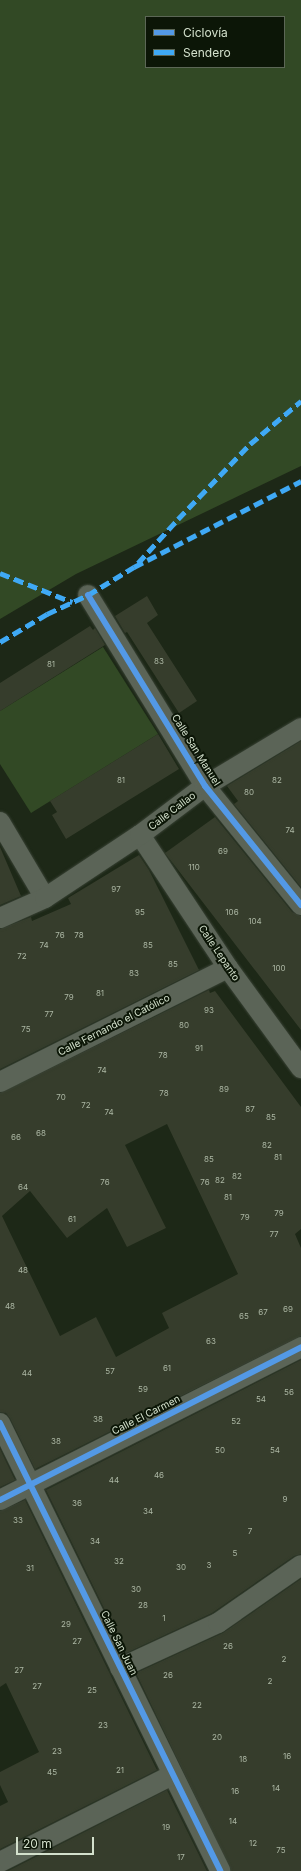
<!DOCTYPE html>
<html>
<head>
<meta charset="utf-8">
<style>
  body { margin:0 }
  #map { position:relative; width:301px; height:1871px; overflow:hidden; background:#1d2817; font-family:Inter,sans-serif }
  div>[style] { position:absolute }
  .green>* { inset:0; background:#324925 }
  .building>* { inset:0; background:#363d2c }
  .roads { filter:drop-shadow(0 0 1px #394235) drop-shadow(0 0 1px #394235) }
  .street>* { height:20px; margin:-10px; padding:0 10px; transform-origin:10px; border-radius:10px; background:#5b6457 }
  .quiet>* { height:5px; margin-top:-2.5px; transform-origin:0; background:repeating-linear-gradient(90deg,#3fa9f5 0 10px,transparent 0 15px) }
  .cycleway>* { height:6px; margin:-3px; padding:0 3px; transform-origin:3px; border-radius:3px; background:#5399e6 }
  span { translate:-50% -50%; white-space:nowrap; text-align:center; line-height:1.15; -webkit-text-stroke:4px #0c1607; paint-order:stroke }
  .number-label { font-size:8px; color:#acb7a4 }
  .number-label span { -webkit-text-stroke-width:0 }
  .street-label { font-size:10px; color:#d3e0cc }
  .legend { position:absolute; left:145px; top:16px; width:140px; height:52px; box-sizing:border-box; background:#0c1607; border:1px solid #5c6756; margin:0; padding:5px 7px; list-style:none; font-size:12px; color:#d3e0cc }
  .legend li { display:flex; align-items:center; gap:8px; height:20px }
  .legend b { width:20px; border:1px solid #5c6756 }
  .scale { position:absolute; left:16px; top:1837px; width:78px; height:18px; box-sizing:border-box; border:2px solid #d3e0cc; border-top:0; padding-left:5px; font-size:12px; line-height:14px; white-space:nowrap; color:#d3e0cc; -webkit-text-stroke:3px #0c1607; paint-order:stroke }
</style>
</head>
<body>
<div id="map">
  <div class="green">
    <i style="clip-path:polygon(evenodd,0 0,301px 0,301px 466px,76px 574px,0 619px,0 0,146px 17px,284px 17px,284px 67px,146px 67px,146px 17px)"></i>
    <i style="clip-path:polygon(103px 647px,158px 734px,31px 813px,0 764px,0 711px)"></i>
  </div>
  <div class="building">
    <i style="clip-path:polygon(147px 596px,158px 615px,147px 623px,197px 701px,179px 713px,127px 632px,125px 633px,115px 616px)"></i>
    <i style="clip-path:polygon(90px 626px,93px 630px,95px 628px,105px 645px,0 711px,0 683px)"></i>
    <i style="clip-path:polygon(158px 734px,179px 769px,66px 839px,52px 815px,57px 812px,50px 801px)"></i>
    <i style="clip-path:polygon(301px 741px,301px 887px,234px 804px,238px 801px,227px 786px)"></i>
    <i style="clip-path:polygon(215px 817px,292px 912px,301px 916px,301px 1030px,165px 853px)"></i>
    <i style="clip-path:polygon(0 847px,21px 896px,0 905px)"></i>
    <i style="clip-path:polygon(139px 855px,149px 870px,199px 970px,0 1069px,0 929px,31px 917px,32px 921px,71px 904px,68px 898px)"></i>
    <i style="clip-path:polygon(evenodd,209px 990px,210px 993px,215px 991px,301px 1107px,301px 1229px,295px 1234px,301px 1248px,301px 1336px,35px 1469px,10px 1418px,6px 1413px,0 1412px,0 1093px,209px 990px,167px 1124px,238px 1274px,162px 1313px,169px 1328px,116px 1357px,96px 1317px,60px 1336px,2px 1216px,30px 1191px,67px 1238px,107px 1208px,127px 1247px,166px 1228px,125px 1145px,167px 1124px)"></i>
    <i style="clip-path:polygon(301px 1360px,301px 1554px,294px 1556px,212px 1613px,126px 1653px,46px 1490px)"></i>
    <i style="clip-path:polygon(0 1449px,15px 1480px,0 1487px)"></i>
    <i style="clip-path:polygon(25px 1500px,157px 1770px,0 1849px,0 1806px,8px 1802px,0 1785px,0 1772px,39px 1752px,6px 1683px,0 1687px,0 1511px)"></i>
    <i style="clip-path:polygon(301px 1579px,301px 1871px,231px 1871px,136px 1673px,223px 1633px)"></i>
    <i style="clip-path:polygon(167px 1790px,207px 1871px,8px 1871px)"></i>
  </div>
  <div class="roads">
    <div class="street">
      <i style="left:88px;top:595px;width:224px;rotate:58.5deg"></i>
      <i style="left:205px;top:786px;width:153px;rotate:51.1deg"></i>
      <i style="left:0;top:822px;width:88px;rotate:59.4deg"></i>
      <i style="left:140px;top:835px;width:159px;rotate:56.5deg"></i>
      <i style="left:228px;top:968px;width:124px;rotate:53.9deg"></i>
      <i style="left:0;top:918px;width:49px;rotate:-24deg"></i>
      <i style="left:45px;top:898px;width:114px;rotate:-33.6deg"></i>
      <i style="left:140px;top:835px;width:81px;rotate:-37deg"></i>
      <i style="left:205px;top:786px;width:112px;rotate:-31.1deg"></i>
      <i style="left:0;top:1082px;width:255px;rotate:-26.6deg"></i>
      <i style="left:0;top:1423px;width:499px;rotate:63.8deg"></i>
      <i style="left:0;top:1500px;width:338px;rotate:-26.9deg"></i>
      <i style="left:120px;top:1668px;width:108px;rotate:-24.7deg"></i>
      <i style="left:218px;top:1623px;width:101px;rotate:-34.9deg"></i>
      <i style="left:0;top:1862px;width:193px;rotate:-26.8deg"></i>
    </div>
  </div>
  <div class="quiet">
    <i style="left:138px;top:563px;width:59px;rotate:-47.7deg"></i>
    <i style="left:178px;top:519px;width:104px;rotate:-46.2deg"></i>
    <i style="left:250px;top:444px;width:67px;rotate:-40.1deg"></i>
    <i style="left:0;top:573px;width:78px;rotate:21.9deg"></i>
    <i style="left:0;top:642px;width:55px;rotate:-30.8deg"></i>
    <i style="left:47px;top:614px;width:45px;rotate:-24.9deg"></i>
    <i style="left:88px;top:595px;width:54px;rotate:-31.3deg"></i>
    <i style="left:134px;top:567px;width:188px;rotate:-27.2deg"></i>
  </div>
  <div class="cycleway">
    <i style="left:88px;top:595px;width:224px;rotate:58.5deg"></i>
    <i style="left:205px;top:786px;width:153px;rotate:51.1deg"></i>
    <i style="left:0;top:1423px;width:499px;rotate:63.8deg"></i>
    <i style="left:0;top:1500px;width:338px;rotate:-26.9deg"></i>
  </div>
  <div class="number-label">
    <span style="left:159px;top:662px">83</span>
    <span style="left:51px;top:665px">81</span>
    <span style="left:121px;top:781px">81</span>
    <span style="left:277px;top:781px">82</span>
    <span style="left:249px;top:793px">80</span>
    <span style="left:290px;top:831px">74</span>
    <span style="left:223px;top:852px">69</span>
    <span style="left:194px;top:868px">110</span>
    <span style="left:116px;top:890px">97</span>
    <span style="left:140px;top:913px">95</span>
    <span style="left:232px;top:913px">106</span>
    <span style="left:255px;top:922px">104</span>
    <span style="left:60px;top:936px">76</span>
    <span style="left:79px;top:936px">78</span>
    <span style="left:44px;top:946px">74</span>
    <span style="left:148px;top:946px">85</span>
    <span style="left:22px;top:957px">72</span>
    <span style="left:173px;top:965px">85</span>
    <span style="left:279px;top:969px">100</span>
    <span style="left:134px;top:974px">83</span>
    <span style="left:100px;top:994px">81</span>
    <span style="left:69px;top:998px">79</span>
    <span style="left:209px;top:1011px">93</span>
    <span style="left:49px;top:1015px">77</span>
    <span style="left:184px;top:1026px">80</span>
    <span style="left:26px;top:1030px">75</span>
    <span style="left:199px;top:1049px">91</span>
    <span style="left:163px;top:1056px">78</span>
    <span style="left:102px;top:1071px">74</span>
    <span style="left:224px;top:1090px">89</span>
    <span style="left:164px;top:1094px">78</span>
    <span style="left:61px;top:1098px">70</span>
    <span style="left:86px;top:1106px">72</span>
    <span style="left:250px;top:1110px">87</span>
    <span style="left:109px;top:1113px">74</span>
    <span style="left:271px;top:1118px">85</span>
    <span style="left:41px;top:1134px">68</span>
    <span style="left:16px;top:1138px">66</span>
    <span style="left:267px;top:1146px">82</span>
    <span style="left:278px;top:1158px">81</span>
    <span style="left:209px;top:1160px">85</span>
    <span style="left:237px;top:1177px">82</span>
    <span style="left:220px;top:1181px">82</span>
    <span style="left:105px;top:1183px">76</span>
    <span style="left:205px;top:1183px">76</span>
    <span style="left:23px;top:1188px">64</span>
    <span style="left:228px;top:1198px">81</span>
    <span style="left:279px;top:1214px">79</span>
    <span style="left:245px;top:1218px">79</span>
    <span style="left:72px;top:1220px">61</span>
    <span style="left:274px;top:1235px">77</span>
    <span style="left:23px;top:1271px">48</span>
    <span style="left:10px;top:1307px">48</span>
    <span style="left:288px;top:1310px">69</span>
    <span style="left:263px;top:1313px">67</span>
    <span style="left:244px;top:1317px">65</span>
    <span style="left:211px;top:1342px">63</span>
    <span style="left:167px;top:1369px">61</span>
    <span style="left:110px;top:1372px">57</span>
    <span style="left:27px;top:1374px">44</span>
    <span style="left:143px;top:1390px">59</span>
    <span style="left:289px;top:1393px">56</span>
    <span style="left:261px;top:1400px">54</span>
    <span style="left:98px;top:1420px">38</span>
    <span style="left:236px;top:1422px">52</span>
    <span style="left:56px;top:1442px">38</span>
    <span style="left:220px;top:1451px">50</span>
    <span style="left:275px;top:1451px">54</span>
    <span style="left:159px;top:1476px">46</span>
    <span style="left:114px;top:1481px">44</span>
    <span style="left:285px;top:1500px">9</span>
    <span style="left:77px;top:1504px">36</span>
    <span style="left:148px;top:1512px">34</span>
    <span style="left:18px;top:1521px">33</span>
    <span style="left:250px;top:1532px">7</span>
    <span style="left:95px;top:1542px">34</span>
    <span style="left:235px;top:1554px">5</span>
    <span style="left:119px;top:1562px">32</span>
    <span style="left:209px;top:1566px">3</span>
    <span style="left:181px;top:1568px">30</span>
    <span style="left:30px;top:1569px">31</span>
    <span style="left:136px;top:1590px">30</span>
    <span style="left:143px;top:1606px">28</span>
    <span style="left:164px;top:1619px">1</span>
    <span style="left:66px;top:1625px">29</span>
    <span style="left:77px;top:1642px">27</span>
    <span style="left:228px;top:1647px">26</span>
    <span style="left:284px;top:1660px">2</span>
    <span style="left:19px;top:1671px">27</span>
    <span style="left:168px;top:1676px">26</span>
    <span style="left:270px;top:1682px">2</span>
    <span style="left:37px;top:1687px">27</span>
    <span style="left:92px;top:1691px">25</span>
    <span style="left:197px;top:1706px">22</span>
    <span style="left:103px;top:1726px">23</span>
    <span style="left:217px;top:1738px">20</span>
    <span style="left:57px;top:1752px">23</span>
    <span style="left:287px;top:1757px">16</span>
    <span style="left:243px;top:1760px">18</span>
    <span style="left:120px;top:1771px">21</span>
    <span style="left:52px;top:1773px">45</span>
    <span style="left:276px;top:1789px">14</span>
    <span style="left:235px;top:1792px">16</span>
    <span style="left:233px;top:1822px">14</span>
    <span style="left:166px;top:1828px">19</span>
    <span style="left:253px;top:1844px">12</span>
    <span style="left:281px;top:1851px">75</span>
    <span style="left:181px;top:1858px">17</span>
  </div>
  <div class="street-label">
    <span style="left:196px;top:750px;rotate:58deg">Calle San Manuel</span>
    <span style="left:172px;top:811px;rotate:-37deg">Calle Callao</span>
    <span style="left:219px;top:953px;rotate:56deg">Calle Lepanto</span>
    <span style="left:114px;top:1025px;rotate:-27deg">Calle Fernando el Católico</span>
    <span style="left:146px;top:1415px;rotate:-27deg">Calle El Carmen</span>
    <span style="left:119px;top:1643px;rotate:64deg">Calle San Juan</span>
  </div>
  <ul class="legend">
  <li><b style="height:5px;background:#5399e6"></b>Ciclovía</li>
  <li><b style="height:5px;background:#3fa9f5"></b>Sendero</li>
  </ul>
  <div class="scale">20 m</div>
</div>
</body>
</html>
